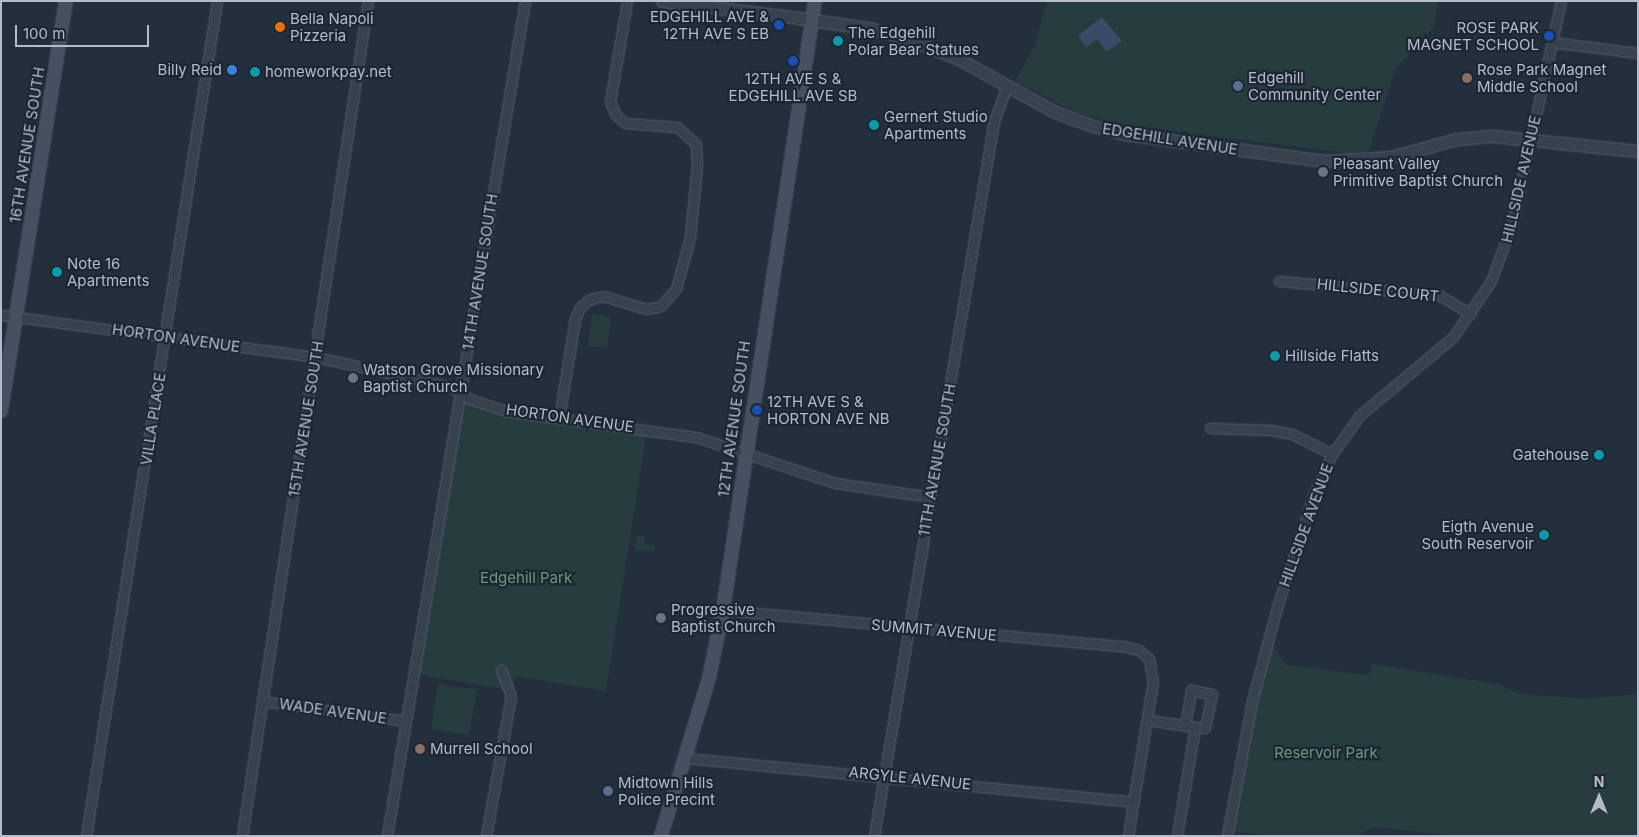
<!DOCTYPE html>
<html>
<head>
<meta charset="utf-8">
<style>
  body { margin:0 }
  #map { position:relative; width:1639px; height:837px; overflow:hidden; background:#242f3e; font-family:Inter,sans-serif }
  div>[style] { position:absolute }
  .green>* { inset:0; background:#263c3f }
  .water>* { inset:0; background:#394c67 }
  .roads { filter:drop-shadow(0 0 1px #565f6c) drop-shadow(0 0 1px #565f6c) }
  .minor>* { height:9px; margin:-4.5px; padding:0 4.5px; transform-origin:4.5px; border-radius:4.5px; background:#38414e }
  .tertiary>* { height:11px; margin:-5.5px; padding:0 5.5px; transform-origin:5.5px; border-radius:5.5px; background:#38414e }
  .secondary>* { height:12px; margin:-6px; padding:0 6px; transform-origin:6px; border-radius:6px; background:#465061 }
  .dots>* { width:14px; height:14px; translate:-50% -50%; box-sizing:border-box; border:2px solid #1d2633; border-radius:50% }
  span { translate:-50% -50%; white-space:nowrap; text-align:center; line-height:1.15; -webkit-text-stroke:4.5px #1d2633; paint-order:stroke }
  .poi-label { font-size:15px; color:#b4bcc9 }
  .right { translate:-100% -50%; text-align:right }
  .left { translate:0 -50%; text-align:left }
  .street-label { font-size:15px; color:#b4bcc9 }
  .park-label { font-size:15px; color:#6b9a76 }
  .frame { position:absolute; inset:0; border:2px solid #b4bcc9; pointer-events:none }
  .north { position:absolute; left:1574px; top:772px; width:50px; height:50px; -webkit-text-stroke:4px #1d2633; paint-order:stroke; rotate:0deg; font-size:14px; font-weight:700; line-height:20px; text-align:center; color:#b4bcc9 }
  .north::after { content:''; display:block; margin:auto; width:18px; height:22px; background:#b4bcc9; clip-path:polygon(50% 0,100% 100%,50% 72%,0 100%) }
  .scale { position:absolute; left:15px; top:25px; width:134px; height:22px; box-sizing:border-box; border:2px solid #b4bcc9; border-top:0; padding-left:6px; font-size:15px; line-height:18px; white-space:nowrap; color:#b4bcc9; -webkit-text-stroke:4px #1d2633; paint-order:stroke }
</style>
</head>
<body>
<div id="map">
  <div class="green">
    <i style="clip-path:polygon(1047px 1px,1438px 1px,1434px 27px,1396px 68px,1369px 151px,1346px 153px,1124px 125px,1078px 113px,1057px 103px,1015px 81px,1035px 45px)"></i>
    <i style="clip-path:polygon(592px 314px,611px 317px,607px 348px,588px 346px)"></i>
    <i style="clip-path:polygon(460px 393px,510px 412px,647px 429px,606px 691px,515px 676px,512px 690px,413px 674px)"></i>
    <i style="clip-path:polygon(637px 535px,645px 536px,645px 544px,655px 546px,654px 552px,635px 550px)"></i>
    <i style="clip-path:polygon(1267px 646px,1274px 648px,1286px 665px,1369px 675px,1372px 664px,1498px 684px,1519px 694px,1588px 699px,1638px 694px,1638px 836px,1459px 836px,1373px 827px,1356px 836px,1277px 836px,1228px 831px)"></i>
    <i style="clip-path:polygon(438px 684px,477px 690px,469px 735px,431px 729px)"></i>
  </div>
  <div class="water">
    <i style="clip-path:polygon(1102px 17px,1122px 41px,1106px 52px,1098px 39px,1086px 47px,1078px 36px)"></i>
  </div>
  <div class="roads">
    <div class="minor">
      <i style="left:1552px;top:42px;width:87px;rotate:7.3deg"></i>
      <i style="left:1279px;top:281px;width:161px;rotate:5deg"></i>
      <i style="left:1439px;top:295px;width:37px;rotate:31deg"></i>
      <i style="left:1px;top:315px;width:318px;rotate:7.6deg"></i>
      <i style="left:316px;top:357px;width:138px;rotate:12.5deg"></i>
      <i style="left:451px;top:387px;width:22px;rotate:34deg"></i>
      <i style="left:469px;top:399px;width:43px;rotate:17.6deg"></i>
      <i style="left:510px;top:412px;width:188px;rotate:7.7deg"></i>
      <i style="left:696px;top:437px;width:146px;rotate:18.3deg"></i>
      <i style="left:835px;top:483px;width:97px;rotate:8.3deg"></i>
      <i style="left:559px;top:418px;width:100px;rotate:-80.8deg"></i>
      <i style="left:575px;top:319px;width:13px;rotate:-67deg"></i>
      <i style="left:580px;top:307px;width:13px;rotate:-39deg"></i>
      <i style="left:590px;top:299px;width:13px;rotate:-13deg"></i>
      <i style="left:603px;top:296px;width:46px;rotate:16.5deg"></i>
      <i style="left:647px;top:309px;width:14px;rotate:-12deg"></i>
      <i style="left:661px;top:306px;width:23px;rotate:-49deg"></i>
      <i style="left:676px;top:289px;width:54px;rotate:-74.9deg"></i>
      <i style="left:690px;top:237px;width:72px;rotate:-84.4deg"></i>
      <i style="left:697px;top:165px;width:21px;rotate:-93deg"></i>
      <i style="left:696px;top:144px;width:25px;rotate:-138deg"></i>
      <i style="left:677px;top:127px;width:52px;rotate:-175.6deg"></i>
      <i style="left:625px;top:123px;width:12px;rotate:-138deg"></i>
      <i style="left:616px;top:115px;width:14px;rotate:-115deg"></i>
      <i style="left:610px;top:102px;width:102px;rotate:-80.4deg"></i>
      <i style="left:1210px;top:428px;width:61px;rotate:1.9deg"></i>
      <i style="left:1271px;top:430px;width:21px;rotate:11deg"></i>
      <i style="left:1292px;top:434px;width:45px;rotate:26.6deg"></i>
      <i style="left:723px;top:610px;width:401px;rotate:5.2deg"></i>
      <i style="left:1122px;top:646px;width:17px;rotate:13deg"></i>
      <i style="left:1139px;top:650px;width:13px;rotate:42deg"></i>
      <i style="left:1149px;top:659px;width:22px;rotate:80deg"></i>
      <i style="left:1153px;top:681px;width:157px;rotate:99.2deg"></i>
      <i style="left:262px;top:701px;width:144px;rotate:8deg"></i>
      <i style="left:1147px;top:720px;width:49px;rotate:8.3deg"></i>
      <i style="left:1195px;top:727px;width:110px;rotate:99.4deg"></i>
      <i style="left:1185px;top:725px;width:36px;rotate:-80deg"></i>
      <i style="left:1191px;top:690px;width:21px;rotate:11deg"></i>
      <i style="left:1212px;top:694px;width:35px;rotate:102deg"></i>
      <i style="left:1205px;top:728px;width:10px;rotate:-174deg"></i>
      <i style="left:686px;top:758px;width:450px;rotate:5.6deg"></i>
      <i style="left:86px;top:836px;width:845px;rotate:-81.08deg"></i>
      <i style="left:242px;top:836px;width:844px;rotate:-81.42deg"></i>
      <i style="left:387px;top:836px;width:846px;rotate:-80.62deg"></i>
      <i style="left:486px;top:836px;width:142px;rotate:-79.9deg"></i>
      <i style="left:511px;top:696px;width:28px;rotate:-111deg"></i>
      <i style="left:874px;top:836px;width:725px;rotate:-80.47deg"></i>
      <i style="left:994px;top:121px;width:37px;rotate:-70deg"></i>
      <i style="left:1227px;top:836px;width:137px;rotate:-79.5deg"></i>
      <i style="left:1252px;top:701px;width:100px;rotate:-75deg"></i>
      <i style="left:1278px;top:604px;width:117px;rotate:-72deg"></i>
      <i style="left:1314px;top:493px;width:43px;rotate:-65.2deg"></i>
      <i style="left:1332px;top:454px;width:48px;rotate:-54.3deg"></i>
      <i style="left:1360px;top:415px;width:121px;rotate:-40deg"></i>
      <i style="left:1453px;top:337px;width:68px;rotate:-55.8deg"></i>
      <i style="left:1491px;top:281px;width:61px;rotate:-69.8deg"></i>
      <i style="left:1512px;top:224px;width:228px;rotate:-77.6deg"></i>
    </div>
    <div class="tertiary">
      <i style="left:662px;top:1px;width:132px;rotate:7deg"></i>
      <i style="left:793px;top:17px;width:81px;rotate:8.5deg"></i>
      <i style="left:873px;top:29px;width:33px;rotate:16deg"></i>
      <i style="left:905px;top:38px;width:56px;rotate:21deg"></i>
      <i style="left:957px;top:58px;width:112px;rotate:28.9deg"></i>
      <i style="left:1055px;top:112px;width:40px;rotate:20.2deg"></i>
      <i style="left:1093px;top:126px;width:33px;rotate:14deg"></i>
      <i style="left:1125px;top:134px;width:201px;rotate:7.7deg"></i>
      <i style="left:1324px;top:161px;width:67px;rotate:-3.4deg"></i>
      <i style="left:1391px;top:157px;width:68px;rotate:-15.3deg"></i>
      <i style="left:1457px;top:139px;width:36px;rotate:-5deg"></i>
      <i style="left:1493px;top:136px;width:146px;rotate:5.9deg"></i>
    </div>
    <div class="secondary">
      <i style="left:1px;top:411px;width:415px;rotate:-81deg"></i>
      <i style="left:661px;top:836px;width:165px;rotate:-73.1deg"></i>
      <i style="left:709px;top:678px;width:69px;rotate:-78.4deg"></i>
      <i style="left:723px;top:610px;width:616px;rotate:-81.41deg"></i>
    </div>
  </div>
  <div class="dots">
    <i style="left:779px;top:25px;background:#1a4fb4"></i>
    <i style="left:280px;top:27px;background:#e8710a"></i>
    <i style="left:1549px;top:36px;background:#1a4fb4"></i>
    <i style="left:838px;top:41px;background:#0f9aa8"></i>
    <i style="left:793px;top:61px;background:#1a4fb4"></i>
    <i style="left:232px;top:70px;background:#3f7fe0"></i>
    <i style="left:255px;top:72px;background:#0f9aa8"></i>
    <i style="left:1467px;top:78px;background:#8d6e63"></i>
    <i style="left:1238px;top:86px;background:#5c6f8a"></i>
    <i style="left:874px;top:125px;background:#0f9aa8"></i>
    <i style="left:1323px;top:172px;background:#6b7280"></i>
    <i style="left:57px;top:272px;background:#0f9aa8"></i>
    <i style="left:1275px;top:356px;background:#0f9aa8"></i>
    <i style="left:353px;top:378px;background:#6b7280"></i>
    <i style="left:757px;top:410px;background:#1a4fb4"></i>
    <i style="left:1599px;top:455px;background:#0f9aa8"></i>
    <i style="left:1544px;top:535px;background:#0f9aa8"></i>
    <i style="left:661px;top:618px;background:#6b7280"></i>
    <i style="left:420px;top:749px;background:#8d6e63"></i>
    <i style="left:608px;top:791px;background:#5c6f8a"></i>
  </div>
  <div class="poi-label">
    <span class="right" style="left:769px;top:25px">EDGEHILL AVE &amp;<br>12TH AVE S EB</span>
    <span class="left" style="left:290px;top:27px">Bella Napoli<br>Pizzeria</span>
    <span class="right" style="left:1539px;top:36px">ROSE PARK<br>MAGNET SCHOOL</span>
    <span class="left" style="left:848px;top:41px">The Edgehill<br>Polar Bear Statues</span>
    <span class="left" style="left:1477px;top:78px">Rose Park Magnet<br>Middle School</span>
    <span class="right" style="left:222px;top:70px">Billy Reid</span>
    <span class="left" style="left:265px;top:72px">homeworkpay.net</span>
    <span class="left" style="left:1248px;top:86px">Edgehill<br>Community Center</span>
    <span style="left:793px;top:87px">12TH AVE S &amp;<br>EDGEHILL AVE SB</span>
    <span class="left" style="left:884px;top:125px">Gernert Studio<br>Apartments</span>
    <span class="left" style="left:1333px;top:172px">Pleasant Valley<br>Primitive Baptist Church</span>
    <span class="left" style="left:67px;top:272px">Note 16<br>Apartments</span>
    <span class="left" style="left:1285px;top:356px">Hillside Flatts</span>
    <span class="left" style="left:363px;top:378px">Watson Grove Missionary<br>Baptist Church</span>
    <span class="left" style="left:767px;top:410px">12TH AVE S &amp;<br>HORTON AVE NB</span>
    <span class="right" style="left:1589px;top:455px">Gatehouse</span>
    <span class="right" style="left:1534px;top:535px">Eigth Avenue<br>South Reservoir</span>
    <span class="left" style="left:671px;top:618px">Progressive<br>Baptist Church</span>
    <span class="left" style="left:430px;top:749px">Murrell School</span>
    <span class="left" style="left:618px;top:791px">Midtown Hills<br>Police Precint</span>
  </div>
  <div class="street-label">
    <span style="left:1170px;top:139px;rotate:9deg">EDGEHILL AVENUE</span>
    <span style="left:27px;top:145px;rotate:-81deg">16TH AVENUE SOUTH</span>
    <span style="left:1521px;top:179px;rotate:-77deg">HILLSIDE AVENUE</span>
    <span style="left:480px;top:272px;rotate:-81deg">14TH AVENUE SOUTH</span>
    <span style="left:1378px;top:290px;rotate:6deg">HILLSIDE COURT</span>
    <span style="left:176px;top:338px;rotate:8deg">HORTON AVENUE</span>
    <span style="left:570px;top:418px;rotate:8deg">HORTON AVENUE</span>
    <span style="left:153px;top:419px;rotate:-81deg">VILLA PLACE</span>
    <span style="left:306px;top:419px;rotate:-81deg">15TH AVENUE SOUTH</span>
    <span style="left:734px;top:419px;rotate:-82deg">12TH AVENUE SOUTH</span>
    <span style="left:937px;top:460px;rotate:-80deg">11TH AVENUE SOUTH</span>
    <span style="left:1306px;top:525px;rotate:-70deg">HILLSIDE AVENUE</span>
    <span style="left:934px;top:630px;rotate:5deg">SUMMIT AVENUE</span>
    <span style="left:333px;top:711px;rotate:8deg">WADE AVENUE</span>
    <span style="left:910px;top:778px;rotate:6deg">ARGYLE AVENUE</span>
  </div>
  <div class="park-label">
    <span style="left:526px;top:578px">Edgehill Park</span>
    <span style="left:1326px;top:753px">Reservoir Park</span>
  </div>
  <div class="frame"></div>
  <div class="north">N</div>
  <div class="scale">100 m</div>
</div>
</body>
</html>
